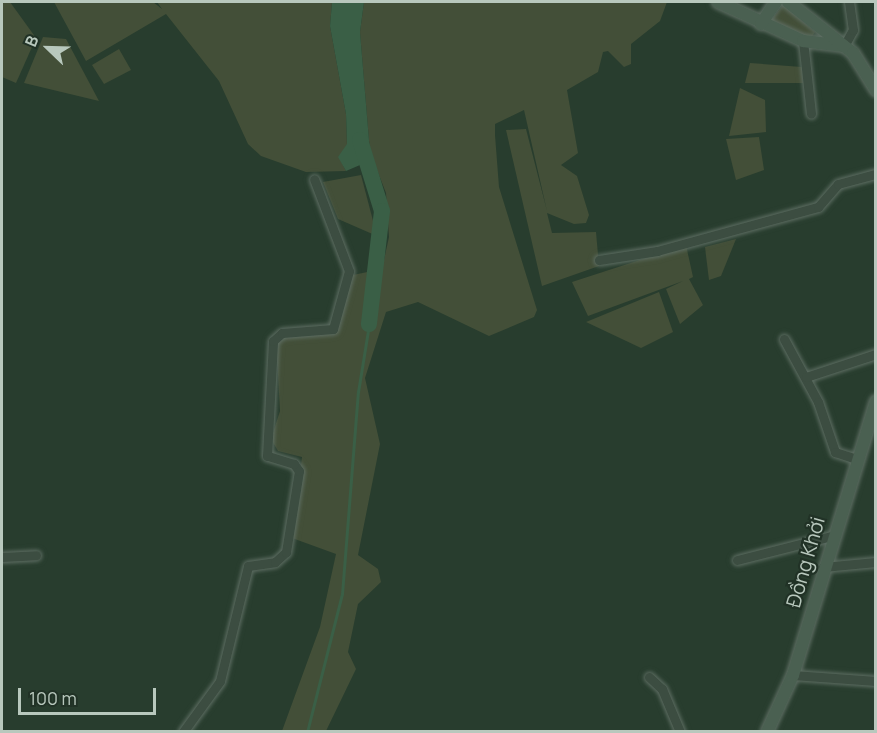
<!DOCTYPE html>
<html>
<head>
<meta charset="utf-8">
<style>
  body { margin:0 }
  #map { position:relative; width:877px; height:733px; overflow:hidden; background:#283d2e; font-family:Manrope,sans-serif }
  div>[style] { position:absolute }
  .green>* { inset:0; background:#434f38 }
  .water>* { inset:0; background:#3a5f46 }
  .stream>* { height:3px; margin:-1.5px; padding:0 1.5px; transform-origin:1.5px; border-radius:1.5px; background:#3a5f46 }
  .river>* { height:16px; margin:-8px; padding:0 8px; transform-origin:8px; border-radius:8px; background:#3a5f46 }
  .roads { filter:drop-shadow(0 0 2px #5d6d62) drop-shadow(0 0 2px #5d6d62) }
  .street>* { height:9px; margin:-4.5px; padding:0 4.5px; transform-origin:4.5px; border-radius:4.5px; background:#3c4d41 }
  .secondary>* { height:12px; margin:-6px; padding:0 6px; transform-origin:6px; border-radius:6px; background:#4a6051 }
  span { translate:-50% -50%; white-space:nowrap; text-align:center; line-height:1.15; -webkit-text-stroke:4.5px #213226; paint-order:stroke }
  .street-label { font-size:20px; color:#b8c8bd }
  .frame { position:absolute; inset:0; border:3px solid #b8c8bd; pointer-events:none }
  .north { position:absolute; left:18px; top:18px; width:60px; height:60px; -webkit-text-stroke:4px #213226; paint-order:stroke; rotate:293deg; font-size:16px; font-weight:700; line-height:24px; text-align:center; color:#b8c8bd }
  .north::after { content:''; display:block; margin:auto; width:21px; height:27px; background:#b8c8bd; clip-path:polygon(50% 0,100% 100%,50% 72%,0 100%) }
  .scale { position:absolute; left:18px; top:688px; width:138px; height:27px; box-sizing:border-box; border:3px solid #b8c8bd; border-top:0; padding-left:8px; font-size:18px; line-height:21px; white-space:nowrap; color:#b8c8bd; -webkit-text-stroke:4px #213226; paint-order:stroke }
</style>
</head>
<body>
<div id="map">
  <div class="green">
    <i style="clip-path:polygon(2px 2px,10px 2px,36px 38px,16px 83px,2px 77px)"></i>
    <i style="clip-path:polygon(54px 2px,153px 2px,162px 9px,157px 2px,332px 2px,330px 26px,346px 114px,347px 145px,339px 157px,346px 171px,306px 172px,261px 156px,248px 144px,219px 81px,166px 14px,86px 61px)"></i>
    <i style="clip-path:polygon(364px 2px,667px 2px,660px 21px,631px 44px,631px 64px,624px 67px,608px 51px,603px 52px,598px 72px,567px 90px,578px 153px,561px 165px,577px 176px,589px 215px,586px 223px,574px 224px,547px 213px,552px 233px,596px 232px,599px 266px,542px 286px,506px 130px,526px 129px,547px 211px,524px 110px,495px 124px,495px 135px,499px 187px,537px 310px,534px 317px,489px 336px,418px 302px,386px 312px,365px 378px,380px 444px,358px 555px,378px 569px,381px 582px,358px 604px,348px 652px,356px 669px,326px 731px,282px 731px,320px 627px,336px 554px,292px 538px,302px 457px,278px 451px,271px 439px,280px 411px,276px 338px,332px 329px,348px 276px,382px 269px,389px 237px,386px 193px,370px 152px,360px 32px)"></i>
    <i style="clip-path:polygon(783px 5px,815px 32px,811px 38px,770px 22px)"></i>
    <i style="clip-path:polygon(43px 37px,66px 39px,99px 101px,24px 83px)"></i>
    <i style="clip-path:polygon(119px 49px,131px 70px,104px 84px,92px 65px)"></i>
    <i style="clip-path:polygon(750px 63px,802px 67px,803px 83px,745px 83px)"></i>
    <i style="clip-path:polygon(740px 88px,765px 100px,766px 132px,729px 136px)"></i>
    <i style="clip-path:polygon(759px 137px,764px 170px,736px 180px,726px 139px)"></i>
    <i style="clip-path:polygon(361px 175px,377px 236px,338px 219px,323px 182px)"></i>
    <i style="clip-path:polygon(736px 239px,721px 276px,709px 280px,705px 247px)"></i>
    <i style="clip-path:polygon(686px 245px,693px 277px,689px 279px,703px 305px,680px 324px,666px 289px,683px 281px,588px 316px,572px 282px)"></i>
    <i style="clip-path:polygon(659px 292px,673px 332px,641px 348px,586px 322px)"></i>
  </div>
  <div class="water">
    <i style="clip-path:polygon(332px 2px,364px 2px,360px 32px,370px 152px,367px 162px,346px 171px,338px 157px,347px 144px,346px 114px,330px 26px)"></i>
  </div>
  <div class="stream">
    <i style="left:307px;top:732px;width:142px;rotate:-75.8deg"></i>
    <i style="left:342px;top:594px;width:203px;rotate:-85.5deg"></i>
    <i style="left:358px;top:392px;width:69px;rotate:-80.8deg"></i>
  </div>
  <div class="river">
    <i style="left:360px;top:140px;width:74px;rotate:72.8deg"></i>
    <i style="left:382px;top:211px;width:114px;rotate:96.6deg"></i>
  </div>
  <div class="roads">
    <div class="street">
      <i style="left:803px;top:41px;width:73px;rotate:83.7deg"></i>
      <i style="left:844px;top:46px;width:18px;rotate:-61deg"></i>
      <i style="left:853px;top:30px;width:28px;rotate:-98deg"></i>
      <i style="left:599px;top:260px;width:59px;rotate:-8.8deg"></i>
      <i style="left:657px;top:251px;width:167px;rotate:-15.3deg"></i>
      <i style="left:818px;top:207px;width:30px;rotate:-49deg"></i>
      <i style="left:838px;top:184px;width:39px;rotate:-15deg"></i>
      <i style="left:784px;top:339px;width:72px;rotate:61.6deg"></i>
      <i style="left:818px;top:402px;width:53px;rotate:71.2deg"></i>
      <i style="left:835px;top:452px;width:23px;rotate:18deg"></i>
      <i style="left:806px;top:377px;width:74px;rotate:-18.2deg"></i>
      <i style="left:2px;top:557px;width:34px;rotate:-3deg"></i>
      <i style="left:737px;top:560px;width:97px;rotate:-14.3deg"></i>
      <i style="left:823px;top:567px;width:53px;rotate:-5.4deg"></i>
      <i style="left:793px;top:675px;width:83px;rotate:4.1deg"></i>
      <i style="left:649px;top:677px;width:18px;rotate:43deg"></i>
      <i style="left:662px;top:689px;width:47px;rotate:67.3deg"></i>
      <i style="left:183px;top:732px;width:63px;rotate:-54deg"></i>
      <i style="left:220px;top:681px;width:118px;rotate:-76.3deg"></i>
      <i style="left:248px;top:566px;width:27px;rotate:-8deg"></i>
      <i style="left:275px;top:562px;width:15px;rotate:-42deg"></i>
      <i style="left:286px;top:552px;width:82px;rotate:-80.9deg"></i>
      <i style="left:299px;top:471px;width:9px;rotate:-126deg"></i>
      <i style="left:294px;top:464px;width:28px;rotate:-163deg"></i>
      <i style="left:267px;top:456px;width:115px;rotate:-87deg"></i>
      <i style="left:273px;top:341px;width:12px;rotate:-42deg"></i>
      <i style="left:282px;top:333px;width:51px;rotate:-4.5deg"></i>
      <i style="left:333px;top:329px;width:60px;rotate:-74.6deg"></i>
      <i style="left:349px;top:271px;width:98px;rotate:-110.8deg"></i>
    </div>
    <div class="secondary">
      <i style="left:718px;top:2px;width:94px;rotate:24.6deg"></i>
      <i style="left:803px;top:41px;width:41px;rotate:7deg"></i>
      <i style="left:788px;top:2px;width:83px;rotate:38.1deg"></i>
      <i style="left:853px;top:53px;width:44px;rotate:58.1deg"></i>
      <i style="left:761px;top:24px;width:27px;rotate:-56deg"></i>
      <i style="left:767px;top:732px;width:63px;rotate:-65.5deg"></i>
      <i style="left:793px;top:675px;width:286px;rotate:-73.1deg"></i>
    </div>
  </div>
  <div class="street-label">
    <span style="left:805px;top:562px;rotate:-74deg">Đồng Khởi</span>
  </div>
  <div class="frame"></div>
  <div class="north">B</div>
  <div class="scale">100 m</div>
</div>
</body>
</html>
